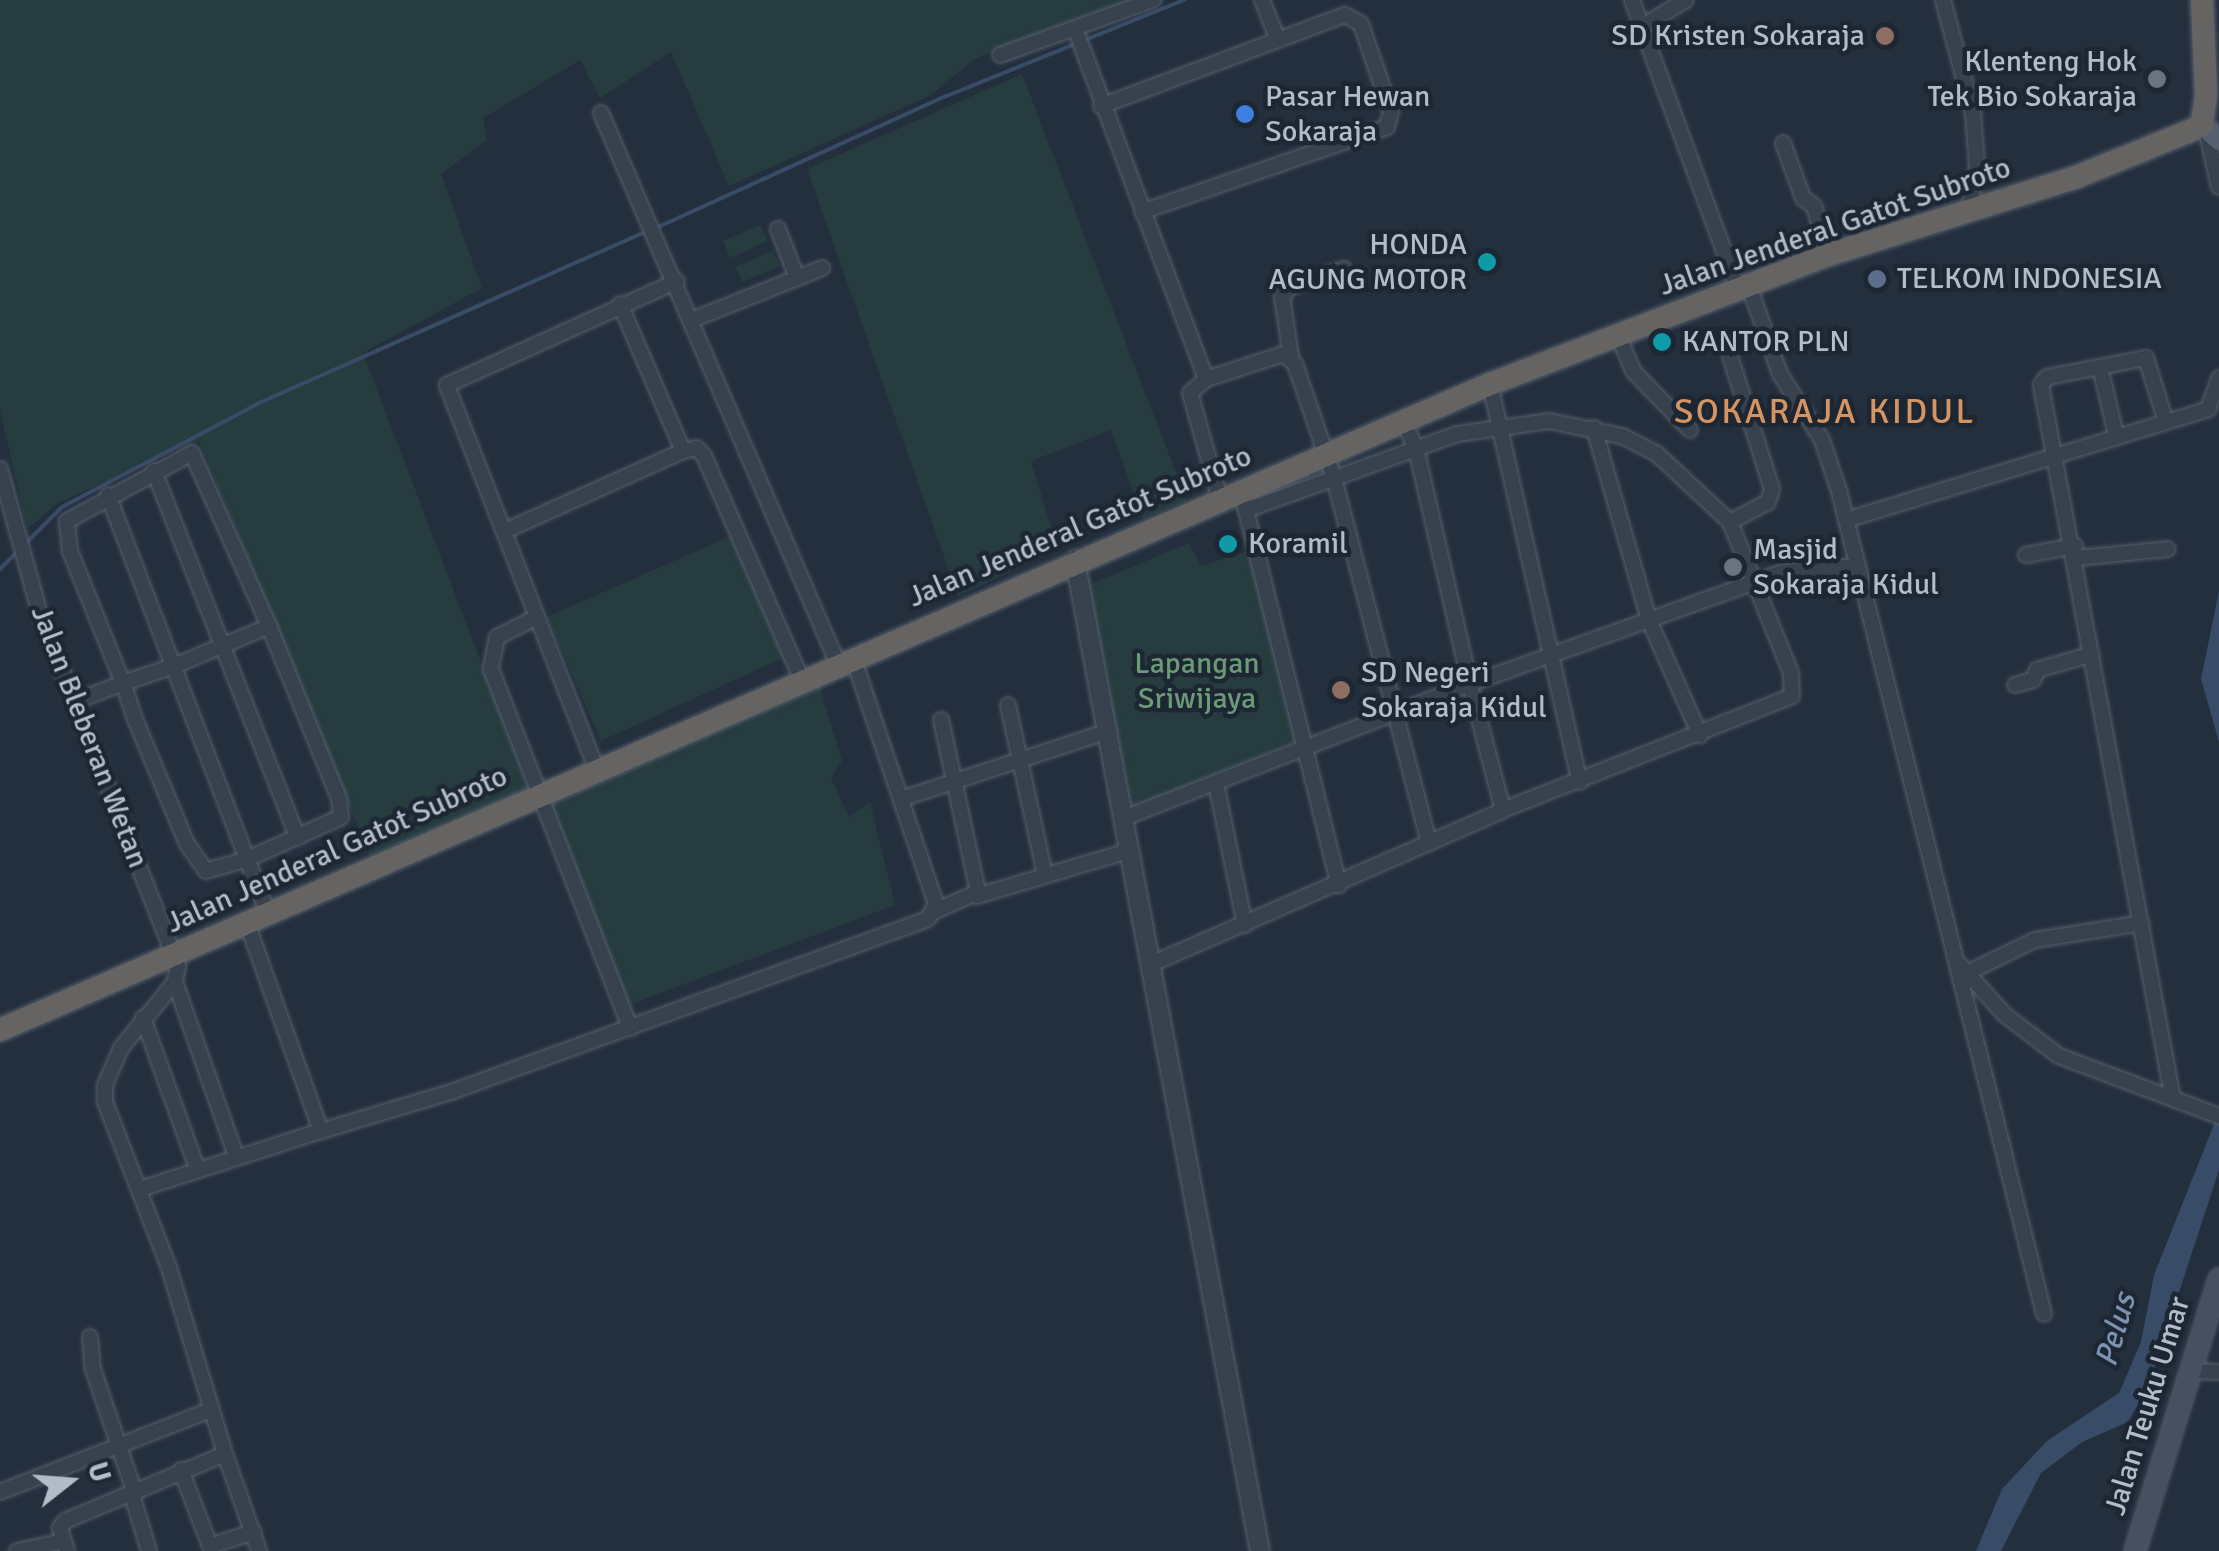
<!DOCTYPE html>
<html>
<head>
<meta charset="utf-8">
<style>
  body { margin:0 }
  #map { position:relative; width:2219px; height:1551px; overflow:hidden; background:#242f3e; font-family:Signika,sans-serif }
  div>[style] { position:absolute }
  .green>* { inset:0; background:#263c3f }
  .water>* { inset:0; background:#394c67 }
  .stream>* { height:4px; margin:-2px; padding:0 2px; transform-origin:2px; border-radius:2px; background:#394c67 }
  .roads { filter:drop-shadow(0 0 2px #565f6c) drop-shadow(0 0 2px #565f6c) }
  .minor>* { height:14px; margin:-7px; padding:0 7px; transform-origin:7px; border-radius:7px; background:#38414e }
  .tertiary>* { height:18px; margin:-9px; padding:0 9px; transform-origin:9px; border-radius:9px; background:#38414e }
  .secondary>* { height:20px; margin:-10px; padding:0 10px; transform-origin:10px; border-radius:10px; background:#465061 }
  .primary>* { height:20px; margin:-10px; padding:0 10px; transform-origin:10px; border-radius:10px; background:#56606e }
  .trunk>* { height:22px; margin:-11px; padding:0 11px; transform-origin:11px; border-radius:11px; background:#656462 }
  .dots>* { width:28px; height:28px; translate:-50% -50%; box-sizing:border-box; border:5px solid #1d2633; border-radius:50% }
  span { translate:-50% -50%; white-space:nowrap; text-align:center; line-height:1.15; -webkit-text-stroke:9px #1d2633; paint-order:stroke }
  .poi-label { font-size:30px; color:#b4bcc9 }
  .right { translate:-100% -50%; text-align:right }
  .left { translate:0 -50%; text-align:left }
  .street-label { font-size:30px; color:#b4bcc9 }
  .park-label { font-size:30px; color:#6b9a76 }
  .water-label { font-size:32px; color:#7c92b1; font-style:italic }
  .quarter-label { font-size:35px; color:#d59563; letter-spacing:2.5px }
  .north { position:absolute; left:20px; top:1431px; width:100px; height:100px; -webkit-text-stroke:8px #1d2633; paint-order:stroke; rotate:73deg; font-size:28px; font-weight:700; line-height:40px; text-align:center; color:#b4bcc9 }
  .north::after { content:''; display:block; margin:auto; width:35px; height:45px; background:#b4bcc9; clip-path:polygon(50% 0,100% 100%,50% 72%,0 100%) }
</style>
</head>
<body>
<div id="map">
  <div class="green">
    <i style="clip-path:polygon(0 0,1138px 0,974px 59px,931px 95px,729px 186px,671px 52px,600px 98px,580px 60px,483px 118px,487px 140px,441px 174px,482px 288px,363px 353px,529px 788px,371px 858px,199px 441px,58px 503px,27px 529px,0 409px)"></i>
    <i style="clip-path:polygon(1022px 74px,1187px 501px,1143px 519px,1111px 430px,1031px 461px,1058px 550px,958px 596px,807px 169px)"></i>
    <i style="clip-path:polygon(760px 225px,768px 241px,730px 258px,723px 241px)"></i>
    <i style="clip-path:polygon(772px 251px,780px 266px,743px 282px,735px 267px)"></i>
    <i style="clip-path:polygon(735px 534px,787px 656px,601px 741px,547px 617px)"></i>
    <i style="clip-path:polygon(1189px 543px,1201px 566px,1257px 548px,1301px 740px,1132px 808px,1089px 585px)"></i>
    <i style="clip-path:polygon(818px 681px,842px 761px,831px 778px,849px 817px,870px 802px,895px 905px,629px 1005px,551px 803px)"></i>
  </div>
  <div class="water">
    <i style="clip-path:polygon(2219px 591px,2219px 742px,2201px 679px)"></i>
    <i style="clip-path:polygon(2219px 1112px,2219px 1170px,2148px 1387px,2128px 1422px,2082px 1442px,2041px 1473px,2001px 1551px,1976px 1551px,2002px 1489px,2047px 1441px,2119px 1393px,2141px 1342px,2154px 1275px)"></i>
  </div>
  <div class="stream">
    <i style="left:656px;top:228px;width:316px;rotate:-24.5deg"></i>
    <i style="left:944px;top:97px;width:259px;rotate:-22deg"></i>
    <i style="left:24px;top:545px;width:54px;rotate:-45deg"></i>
    <i style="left:62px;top:507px;width:223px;rotate:-27.8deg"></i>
    <i style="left:259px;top:403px;width:424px;rotate:-23.9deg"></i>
    <i style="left:0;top:569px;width:24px;rotate:-45deg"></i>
  </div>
  <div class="roads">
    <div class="minor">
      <i style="left:1262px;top:0;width:43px;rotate:68.2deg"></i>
      <i style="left:1632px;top:0;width:309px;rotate:69.9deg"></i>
      <i style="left:1943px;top:0;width:117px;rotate:75.1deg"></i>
      <i style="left:1973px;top:113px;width:53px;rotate:85.7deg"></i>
      <i style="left:1977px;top:166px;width:46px;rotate:100.1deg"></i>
      <i style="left:1643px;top:26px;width:50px;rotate:-31.2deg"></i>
      <i style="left:1076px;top:31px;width:371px;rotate:69.5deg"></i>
      <i style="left:1000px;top:55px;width:163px;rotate:-19.8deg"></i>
      <i style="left:1101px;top:106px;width:260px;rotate:-20.5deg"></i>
      <i style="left:1345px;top:15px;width:18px;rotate:29deg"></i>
      <i style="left:1361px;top:24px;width:93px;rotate:71.2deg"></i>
      <i style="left:1391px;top:112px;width:16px;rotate:105deg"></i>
      <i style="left:1387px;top:127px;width:259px;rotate:160.9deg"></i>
      <i style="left:601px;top:113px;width:600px;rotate:66.73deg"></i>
      <i style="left:2206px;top:129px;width:59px;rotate:77.4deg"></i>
      <i style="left:1783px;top:143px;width:59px;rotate:70deg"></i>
      <i style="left:1803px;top:198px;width:14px;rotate:36deg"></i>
      <i style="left:1814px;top:206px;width:51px;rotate:74.1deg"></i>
      <i style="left:778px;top:229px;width:53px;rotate:68.8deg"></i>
      <i style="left:1749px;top:286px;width:93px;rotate:70.6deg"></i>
      <i style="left:1780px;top:374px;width:78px;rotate:57.5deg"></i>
      <i style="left:1822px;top:440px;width:54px;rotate:71.6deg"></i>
      <i style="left:1839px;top:491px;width:848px;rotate:76.01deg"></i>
      <i style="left:620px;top:304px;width:160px;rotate:66.8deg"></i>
      <i style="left:683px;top:451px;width:14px;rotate:-12deg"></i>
      <i style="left:697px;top:448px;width:11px;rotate:49deg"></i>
      <i style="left:704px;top:456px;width:244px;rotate:66.4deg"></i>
      <i style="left:694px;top:319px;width:138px;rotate:-21.7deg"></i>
      <i style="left:1618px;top:335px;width:39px;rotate:67deg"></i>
      <i style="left:1633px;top:371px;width:82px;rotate:46deg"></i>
      <i style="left:1730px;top:356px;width:139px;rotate:72.5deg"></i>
      <i style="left:1772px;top:489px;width:14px;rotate:107deg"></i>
      <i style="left:1768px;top:502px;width:43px;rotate:152.2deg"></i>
      <i style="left:1291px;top:357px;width:61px;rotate:-98.5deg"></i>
      <i style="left:1282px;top:297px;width:13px;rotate:-51deg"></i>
      <i style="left:1290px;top:287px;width:57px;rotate:-18.4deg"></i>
      <i style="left:2100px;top:367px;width:70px;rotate:76.8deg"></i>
      <i style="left:1490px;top:384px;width:408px;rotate:77.3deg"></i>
      <i style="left:2166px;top:422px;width:67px;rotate:-107.4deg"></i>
      <i style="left:2146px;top:358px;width:101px;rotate:169.1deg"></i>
      <i style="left:2047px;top:377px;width:10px;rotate:127deg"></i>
      <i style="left:2041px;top:385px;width:726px;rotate:79.53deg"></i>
      <i style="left:1594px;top:428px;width:200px;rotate:74deg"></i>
      <i style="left:1649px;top:620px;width:126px;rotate:66.1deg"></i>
      <i style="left:0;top:469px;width:150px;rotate:74.6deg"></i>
      <i style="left:40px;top:614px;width:378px;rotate:68.6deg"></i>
      <i style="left:178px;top:966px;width:16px;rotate:101deg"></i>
      <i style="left:175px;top:982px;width:85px;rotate:129.3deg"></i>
      <i style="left:121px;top:1048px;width:40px;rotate:113.4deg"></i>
      <i style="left:105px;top:1085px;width:17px;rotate:90deg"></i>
      <i style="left:105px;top:1102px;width:178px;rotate:68.9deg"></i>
      <i style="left:169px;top:1268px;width:194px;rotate:73.2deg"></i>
      <i style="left:225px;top:1454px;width:173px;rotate:157.3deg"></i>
      <i style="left:65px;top:1521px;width:9px;rotate:126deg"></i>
      <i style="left:60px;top:1528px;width:24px;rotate:73deg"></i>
      <i style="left:154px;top:471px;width:394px;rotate:68.6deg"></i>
      <i style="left:108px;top:495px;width:449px;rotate:69.1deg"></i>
      <i style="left:1220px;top:499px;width:110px;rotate:-105.8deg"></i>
      <i style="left:1190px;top:393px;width:21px;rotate:-41deg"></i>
      <i style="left:1206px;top:379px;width:82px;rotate:-17.8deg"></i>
      <i style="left:1284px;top:354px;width:15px;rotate:42deg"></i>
      <i style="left:1295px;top:364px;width:120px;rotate:71.1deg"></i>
      <i style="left:1334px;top:478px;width:377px;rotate:75.4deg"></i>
      <i style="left:1244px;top:502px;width:395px;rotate:76.1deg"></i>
      <i style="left:1246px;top:510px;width:224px;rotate:-19.8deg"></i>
      <i style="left:1457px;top:434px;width:93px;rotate:-8deg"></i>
      <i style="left:1549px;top:421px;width:75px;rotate:11.6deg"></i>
      <i style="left:1622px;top:436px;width:39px;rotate:27deg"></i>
      <i style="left:1657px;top:454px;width:100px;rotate:43deg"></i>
      <i style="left:1730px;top:522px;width:163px;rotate:68deg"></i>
      <i style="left:1791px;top:673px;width:23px;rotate:88deg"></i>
      <i style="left:1792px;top:696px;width:311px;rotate:158.5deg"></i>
      <i style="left:1846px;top:520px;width:379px;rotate:-17deg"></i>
      <i style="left:2208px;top:409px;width:33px;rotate:-70deg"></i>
      <i style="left:507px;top:530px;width:193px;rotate:-24.2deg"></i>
      <i style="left:2026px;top:555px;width:50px;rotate:-10.4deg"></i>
      <i style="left:2077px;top:558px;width:91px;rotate:-5.6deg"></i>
      <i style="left:533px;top:619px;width:40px;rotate:153.4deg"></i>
      <i style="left:497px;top:637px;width:33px;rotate:101deg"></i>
      <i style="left:491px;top:669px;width:385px;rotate:68.8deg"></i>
      <i style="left:2015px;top:685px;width:19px;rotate:-16deg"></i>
      <i style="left:2033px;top:680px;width:11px;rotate:-68deg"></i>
      <i style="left:2037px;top:670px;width:57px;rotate:-16.2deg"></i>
      <i style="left:74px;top:702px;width:53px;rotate:-21.2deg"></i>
      <i style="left:123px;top:683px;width:54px;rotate:-18.4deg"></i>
      <i style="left:174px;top:666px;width:103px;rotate:-22.8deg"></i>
      <i style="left:269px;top:626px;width:186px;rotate:67.9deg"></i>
      <i style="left:339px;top:798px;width:19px;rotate:84deg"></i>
      <i style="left:341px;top:817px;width:102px;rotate:155.7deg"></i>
      <i style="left:248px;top:859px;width:44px;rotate:164.1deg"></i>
      <i style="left:206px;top:871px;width:33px;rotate:-125deg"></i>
      <i style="left:187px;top:844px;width:135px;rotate:-112.6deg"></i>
      <i style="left:135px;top:719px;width:38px;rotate:-108deg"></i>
      <i style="left:123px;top:683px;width:142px;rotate:-111.9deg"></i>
      <i style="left:70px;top:551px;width:30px;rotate:-96deg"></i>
      <i style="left:67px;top:521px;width:142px;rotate:-28.5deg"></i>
      <i style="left:192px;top:453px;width:189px;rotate:66deg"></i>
      <i style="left:1008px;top:705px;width:173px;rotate:77.7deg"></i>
      <i style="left:596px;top:768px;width:411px;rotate:-111.3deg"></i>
      <i style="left:447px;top:385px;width:252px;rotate:-24.3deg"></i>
      <i style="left:1216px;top:783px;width:145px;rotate:78.5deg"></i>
      <i style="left:904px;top:798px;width:216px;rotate:-18.1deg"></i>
      <i style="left:1124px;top:818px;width:371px;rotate:-21.2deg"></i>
      <i style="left:1470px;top:684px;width:242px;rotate:-102.9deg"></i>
      <i style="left:1416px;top:448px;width:30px;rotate:-116deg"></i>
      <i style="left:977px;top:896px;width:158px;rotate:-16.6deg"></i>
      <i style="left:935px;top:911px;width:47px;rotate:-23.8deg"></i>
      <i style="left:978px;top:892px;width:176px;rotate:-102.1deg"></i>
      <i style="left:1959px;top:964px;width:69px;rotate:48deg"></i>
      <i style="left:2005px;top:1015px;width:68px;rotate:37.2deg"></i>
      <i style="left:2059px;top:1056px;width:171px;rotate:20.6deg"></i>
      <i style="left:1149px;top:965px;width:386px;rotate:-23.6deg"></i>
      <i style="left:1503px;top:810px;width:130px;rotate:-104.7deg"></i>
      <i style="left:1470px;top:684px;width:332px;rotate:-19.7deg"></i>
      <i style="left:1783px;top:572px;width:75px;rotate:-4.6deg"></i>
      <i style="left:1967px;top:973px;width:76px;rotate:-25.9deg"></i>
      <i style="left:2035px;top:940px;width:108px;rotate:-9deg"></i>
      <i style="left:175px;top:982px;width:184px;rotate:70.7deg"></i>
      <i style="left:143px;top:1018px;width:159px;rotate:70.2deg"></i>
      <i style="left:321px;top:1131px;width:136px;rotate:-16.7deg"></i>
      <i style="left:451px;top:1092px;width:507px;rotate:-19.93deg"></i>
      <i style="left:928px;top:919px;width:17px;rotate:-62deg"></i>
      <i style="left:936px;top:904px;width:261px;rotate:-108.6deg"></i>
      <i style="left:140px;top:1189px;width:190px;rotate:-17.8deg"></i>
      <i style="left:321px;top:1131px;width:221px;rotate:-109.6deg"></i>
      <i style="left:90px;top:1337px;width:32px;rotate:85deg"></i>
      <i style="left:93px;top:1369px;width:132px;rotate:71.4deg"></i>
      <i style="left:2191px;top:1371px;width:28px;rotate:2deg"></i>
      <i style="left:225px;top:1454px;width:103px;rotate:70.7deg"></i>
      <i style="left:181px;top:1470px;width:81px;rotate:69.1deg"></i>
      <i style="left:210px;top:1546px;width:46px;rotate:-17.7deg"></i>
      <i style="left:0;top:1492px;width:223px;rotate:-21.3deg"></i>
      <i style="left:132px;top:1495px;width:59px;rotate:73.1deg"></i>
      <i style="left:17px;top:1551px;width:48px;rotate:-12deg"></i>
    </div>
    <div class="tertiary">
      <i style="left:1075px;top:560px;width:1008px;rotate:79.43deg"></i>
    </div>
    <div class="secondary">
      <i style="left:2135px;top:1551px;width:285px;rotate:-72.8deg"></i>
    </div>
    <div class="primary">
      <i style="left:2202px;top:124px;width:23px;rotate:43deg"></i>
    </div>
    <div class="trunk">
      <i style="left:0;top:1030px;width:1624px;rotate:-23.44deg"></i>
      <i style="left:1490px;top:384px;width:362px;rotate:-20.9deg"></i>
      <i style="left:1828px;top:255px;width:258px;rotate:-17.4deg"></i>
      <i style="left:2074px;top:178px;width:127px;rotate:-22.1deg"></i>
      <i style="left:2192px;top:130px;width:12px;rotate:-31deg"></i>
      <i style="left:2202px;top:124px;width:29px;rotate:-82deg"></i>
      <i style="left:2206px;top:95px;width:95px;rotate:-92.4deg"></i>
    </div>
  </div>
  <div class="dots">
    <i style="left:1885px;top:36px;background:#8d6e63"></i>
    <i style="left:2157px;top:79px;background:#6b7280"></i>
    <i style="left:1245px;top:114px;background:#3f7fe0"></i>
    <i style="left:1487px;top:262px;background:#0f9aa8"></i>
    <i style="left:1877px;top:279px;background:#5c6f8a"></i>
    <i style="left:1662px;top:342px;background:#0f9aa8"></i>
    <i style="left:1228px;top:544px;background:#0f9aa8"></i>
    <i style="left:1733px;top:567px;background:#6b7280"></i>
    <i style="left:1341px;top:690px;background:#8d6e63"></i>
  </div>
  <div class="poi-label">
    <span class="right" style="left:1865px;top:36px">SD Kristen Sokaraja</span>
    <span class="right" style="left:2137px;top:79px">Klenteng Hok<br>Tek Bio Sokaraja</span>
    <span class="left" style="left:1265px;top:114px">Pasar Hewan<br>Sokaraja</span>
    <span class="right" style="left:1467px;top:262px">HONDA<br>AGUNG MOTOR</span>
    <span class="left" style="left:1897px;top:279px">TELKOM INDONESIA</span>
    <span class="left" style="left:1682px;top:342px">KANTOR PLN</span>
    <span class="left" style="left:1248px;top:544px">Koramil</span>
    <span class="left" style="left:1753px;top:567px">Masjid<br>Sokaraja Kidul</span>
    <span class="left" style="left:1361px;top:690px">SD Negeri<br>Sokaraja Kidul</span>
  </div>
  <div class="street-label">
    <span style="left:1835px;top:227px;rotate:-19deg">Jalan Jenderal Gatot Subroto</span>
    <span style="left:1080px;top:527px;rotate:-23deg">Jalan Jenderal Gatot Subroto</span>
    <span style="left:89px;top:737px;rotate:69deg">Jalan Bleberan Wetan</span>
    <span style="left:337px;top:850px;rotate:-24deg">Jalan Jenderal Gatot Subroto</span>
    <span style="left:2148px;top:1406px;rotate:-73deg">Jalan Teuku Umar</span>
  </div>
  <div class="park-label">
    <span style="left:1197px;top:681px">Lapangan<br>Sriwijaya</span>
  </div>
  <div class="water-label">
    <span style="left:2116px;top:1330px;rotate:-74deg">Pelus</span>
  </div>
  <div class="quarter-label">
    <span style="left:1825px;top:412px">SOKARAJA KIDUL</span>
  </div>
  <div class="north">U</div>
</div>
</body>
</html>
